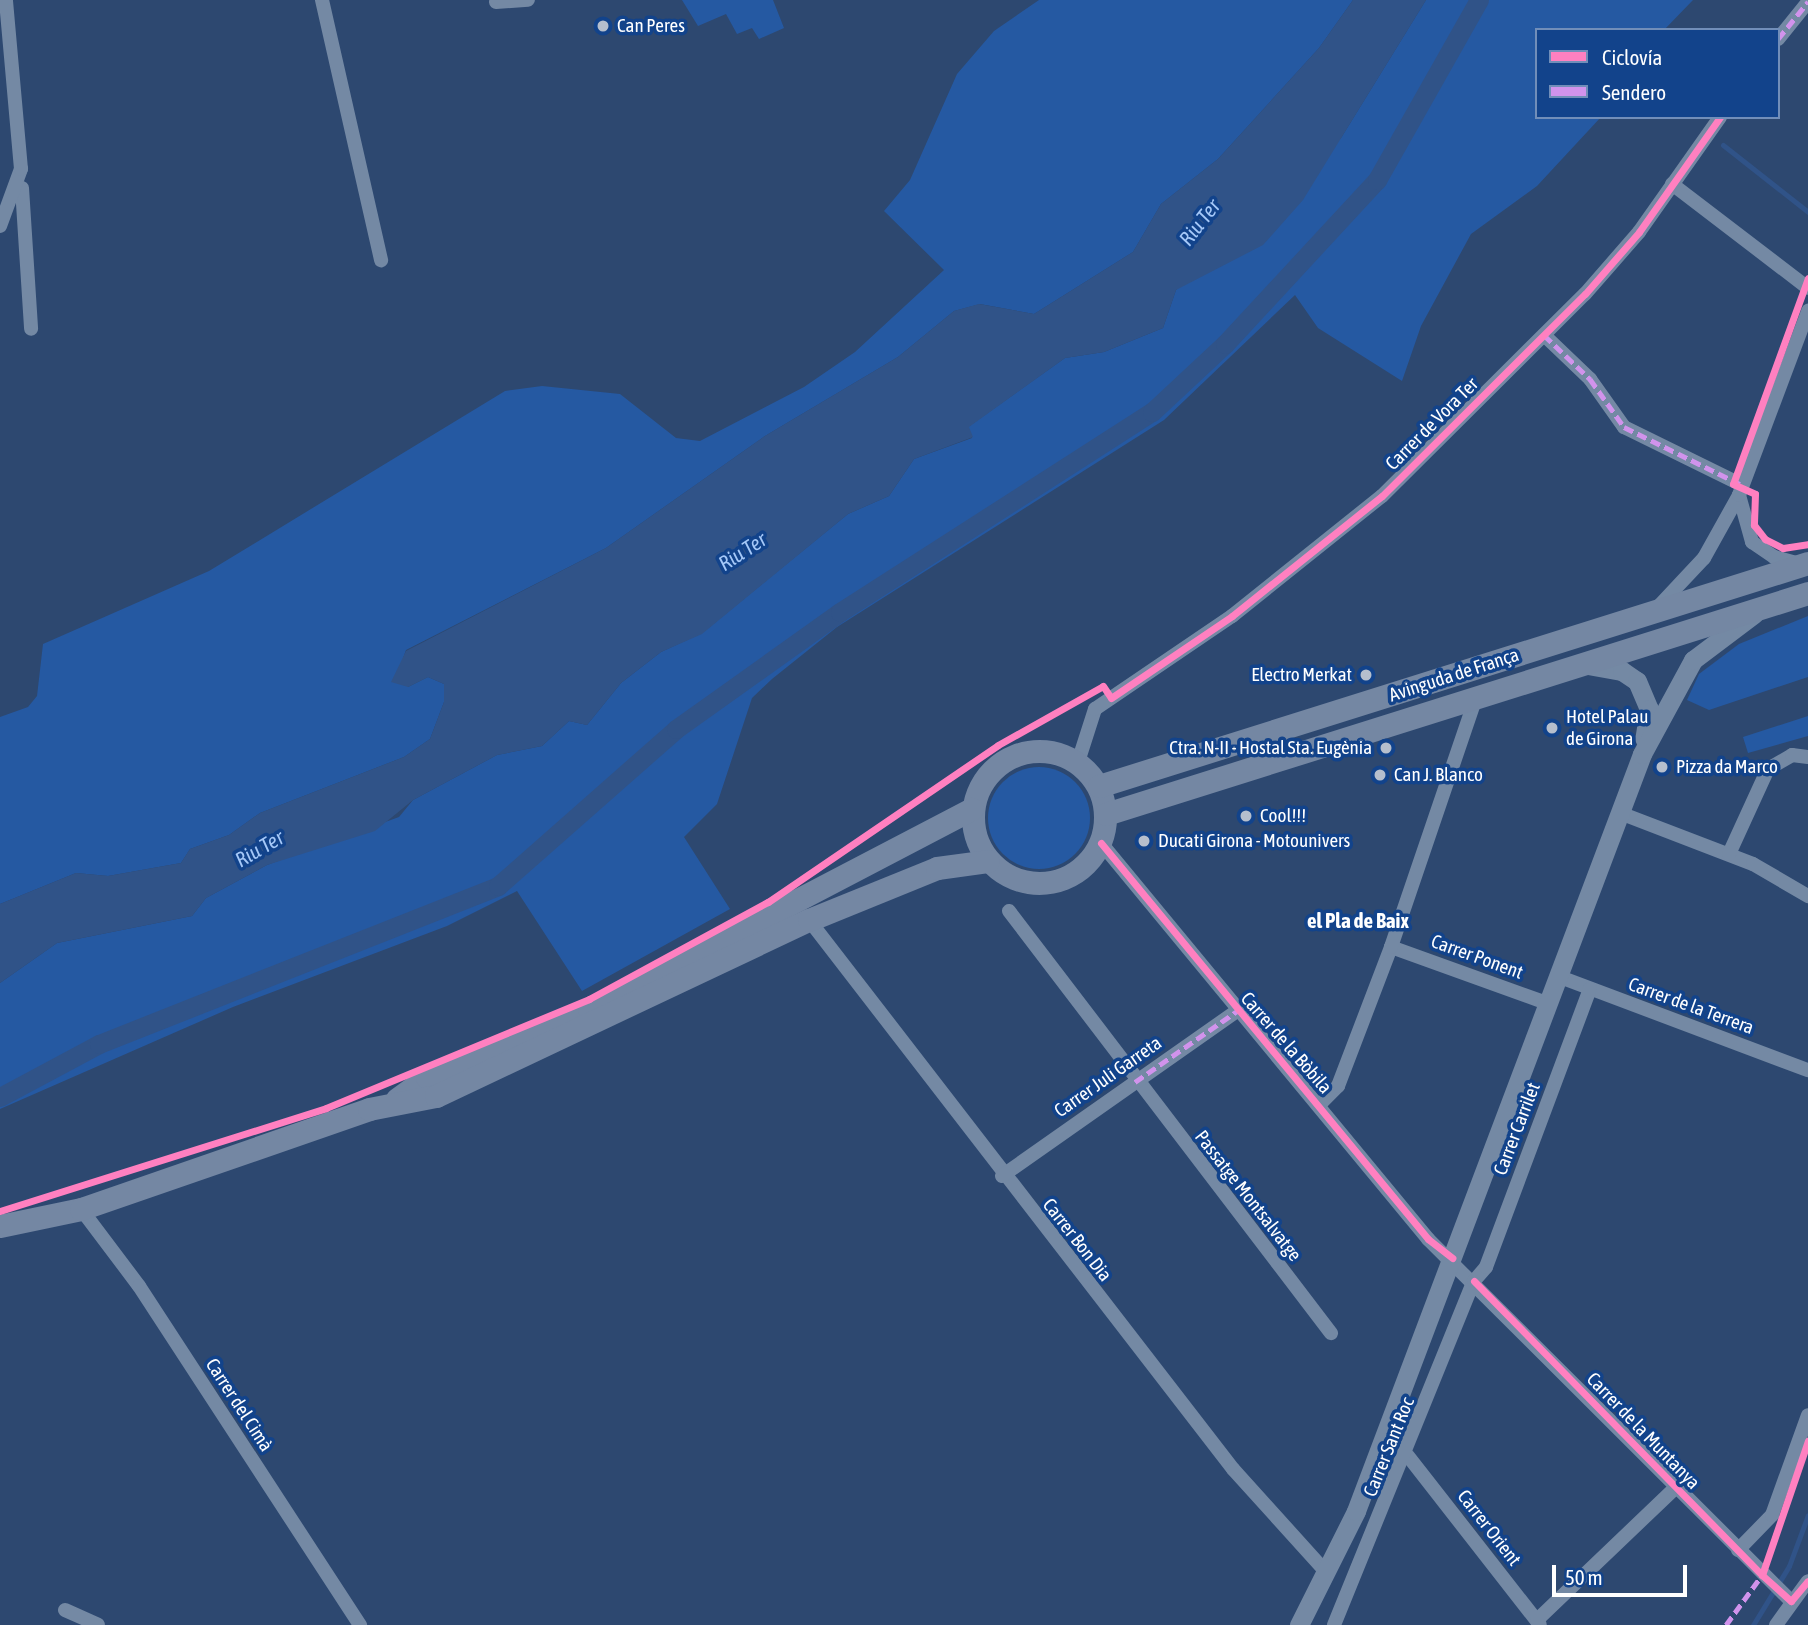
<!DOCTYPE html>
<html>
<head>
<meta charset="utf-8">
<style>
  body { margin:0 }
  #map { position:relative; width:1808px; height:1625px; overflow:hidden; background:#2d4870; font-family:"Asap Condensed",sans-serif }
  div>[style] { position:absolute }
  .green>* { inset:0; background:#2559a2 }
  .round { border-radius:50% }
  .water>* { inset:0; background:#305388 }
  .stream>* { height:5px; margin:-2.5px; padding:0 2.5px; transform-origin:2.5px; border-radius:2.5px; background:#305388 }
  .canal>* { height:19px; margin:-9.5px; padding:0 9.5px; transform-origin:9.5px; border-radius:9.5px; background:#305388 }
  .minor>* { height:14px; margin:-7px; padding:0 7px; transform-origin:7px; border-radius:7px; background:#7489a4 }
  .tertiary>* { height:19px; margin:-9.5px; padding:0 9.5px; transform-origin:9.5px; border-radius:9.5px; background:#7489a4 }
  .primary>* { height:23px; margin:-11.5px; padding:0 11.5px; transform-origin:11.5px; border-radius:11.5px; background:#7487a3 }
  .primary>.ring { margin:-11.5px; padding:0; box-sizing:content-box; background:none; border:23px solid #7487a3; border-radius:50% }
  .quiet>* { height:5px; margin-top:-2.5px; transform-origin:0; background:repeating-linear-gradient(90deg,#d193ec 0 10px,transparent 0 15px) }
  .cycleway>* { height:7px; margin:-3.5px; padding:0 3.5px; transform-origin:3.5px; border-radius:3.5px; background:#ff80c0 }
  .dots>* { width:19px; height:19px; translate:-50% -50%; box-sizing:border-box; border:4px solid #12438b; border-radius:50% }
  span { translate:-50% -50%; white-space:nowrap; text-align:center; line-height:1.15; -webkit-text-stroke:7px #12438b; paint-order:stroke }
  .poi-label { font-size:19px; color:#fff }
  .left { translate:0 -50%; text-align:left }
  .right { translate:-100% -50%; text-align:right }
  .street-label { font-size:19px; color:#fff }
  .water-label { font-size:21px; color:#a5c8f8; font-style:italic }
  .neighbourhood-label { font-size:21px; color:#fff; font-weight:700 }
  .legend { position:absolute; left:1535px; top:28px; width:245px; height:91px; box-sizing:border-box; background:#12438b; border:2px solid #718eb9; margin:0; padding:9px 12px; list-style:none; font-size:21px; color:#fff }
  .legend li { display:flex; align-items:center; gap:14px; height:35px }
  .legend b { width:35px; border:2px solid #718eb9 }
  .scale { position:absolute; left:1552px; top:1565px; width:135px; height:32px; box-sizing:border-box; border:4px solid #fff; border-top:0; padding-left:9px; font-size:21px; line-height:24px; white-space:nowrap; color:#fff; -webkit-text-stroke:5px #12438b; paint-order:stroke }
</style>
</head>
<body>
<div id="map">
  <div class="green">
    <i style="clip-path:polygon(682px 0,773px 0,784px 28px,759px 39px,752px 28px,737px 34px,726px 14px,698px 26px)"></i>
    <i style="clip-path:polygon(1039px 0,1353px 0,1319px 48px,1218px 159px,1161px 204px,1133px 252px,1034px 314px,980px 304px,954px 311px,898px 357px,765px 436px,606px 548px,406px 650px,400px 667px,408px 687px,428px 677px,444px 684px,444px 702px,430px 739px,404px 757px,260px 813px,229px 835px,190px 849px,181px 863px,108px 876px,76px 873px,0 904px,0 717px,28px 707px,37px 696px,43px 644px,209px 571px,505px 391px,542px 386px,620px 394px,676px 438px,700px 441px,804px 387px,855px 352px,944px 270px,884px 211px,910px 180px,957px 74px,994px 31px)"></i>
    <i style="clip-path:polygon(1426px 0,1693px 0,1664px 30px,1537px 30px,1537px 117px,1601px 117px,1537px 186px,1471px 234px,1421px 326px,1402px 381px,1318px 328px,1295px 295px,1164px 420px,837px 627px,772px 679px,752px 698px,717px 804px,684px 837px,730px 909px,582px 991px,517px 891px,447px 926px,233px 1007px,0 1109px,0 983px,57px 943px,192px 916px,206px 898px,267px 865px,399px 817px,413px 800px,497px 755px,542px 746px,569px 721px,587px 725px,621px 683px,661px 652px,702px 633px,848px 514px,889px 496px,914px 459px,972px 438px,968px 427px,1065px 358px,1104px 352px,1163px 328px,1176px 290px,1341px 138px)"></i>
    <i style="clip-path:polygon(1808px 616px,1808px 677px,1709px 710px,1687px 700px,1699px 674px,1739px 644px)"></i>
    <i style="clip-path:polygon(1808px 716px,1808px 736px,1748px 753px,1743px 737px)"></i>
    <i class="round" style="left:988px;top:767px;width:102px;height:102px"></i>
  </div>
  <div class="water">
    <i style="clip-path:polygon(1353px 0,1426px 0,1303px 200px,1263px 245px,1176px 290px,1163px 328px,1104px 352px,1065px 358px,969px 427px,973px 437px,914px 459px,889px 496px,848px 514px,702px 634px,661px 652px,621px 683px,587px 725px,569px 721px,542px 746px,497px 755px,413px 800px,375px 831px,267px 865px,206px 898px,192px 916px,57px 943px,0 983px,0 904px,76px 873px,108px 876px,181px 863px,190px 849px,229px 835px,260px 813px,404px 757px,430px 739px,444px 702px,444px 684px,428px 677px,408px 687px,391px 682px,406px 651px,606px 548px,765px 436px,898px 357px,954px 311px,979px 304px,1034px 314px,1133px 252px,1161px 204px,1218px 159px,1319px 48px)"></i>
  </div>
  <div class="stream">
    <i style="left:1723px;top:145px;width:108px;rotate:38.2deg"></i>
    <i style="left:1753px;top:1625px;width:69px;rotate:-58.6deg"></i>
    <i style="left:1789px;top:1566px;width:54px;rotate:-69.6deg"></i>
  </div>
  <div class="canal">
    <i style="left:0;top:1097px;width:112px;rotate:-28.2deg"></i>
    <i style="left:99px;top:1044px;width:429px;rotate:-21.6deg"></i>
    <i style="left:498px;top:886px;width:237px;rotate:-41.4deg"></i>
    <i style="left:676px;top:729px;width:201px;rotate:-35.5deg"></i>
    <i style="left:840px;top:612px;width:371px;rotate:-32.7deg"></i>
    <i style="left:1152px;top:412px;width:100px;rotate:-43deg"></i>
    <i style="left:1225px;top:344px;width:224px;rotate:-47.2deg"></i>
    <i style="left:1377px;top:180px;width:207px;rotate:-60.5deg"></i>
  </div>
  <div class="minor">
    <i style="left:322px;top:0;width:267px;rotate:77.2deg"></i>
    <i style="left:496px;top:2px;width:32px;rotate:-4deg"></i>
    <i style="left:1778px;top:39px;width:48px;rotate:-51deg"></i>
    <i style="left:1672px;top:184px;width:171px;rotate:37.4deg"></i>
    <i style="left:22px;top:188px;width:141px;rotate:86.3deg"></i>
    <i style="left:0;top:226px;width:61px;rotate:-69.8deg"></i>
    <i style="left:21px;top:169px;width:170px;rotate:-95.1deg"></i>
    <i style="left:1544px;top:335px;width:64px;rotate:43.7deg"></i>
    <i style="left:1590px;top:379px;width:59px;rotate:54.7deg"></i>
    <i style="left:1624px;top:427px;width:131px;rotate:26.2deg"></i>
    <i style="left:1739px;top:495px;width:49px;rotate:74.5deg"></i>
    <i style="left:1752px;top:542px;width:27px;rotate:34deg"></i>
    <i style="left:1774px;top:557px;width:28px;rotate:15deg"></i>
    <i style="left:1658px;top:607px;width:67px;rotate:-46.8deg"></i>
    <i style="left:1704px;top:558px;width:72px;rotate:-60.9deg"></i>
    <i style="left:1739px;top:495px;width:197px;rotate:-69.4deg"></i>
    <i style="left:1078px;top:762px;width:56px;rotate:-72.2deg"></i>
    <i style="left:1095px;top:709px;width:166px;rotate:-34.2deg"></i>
    <i style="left:1232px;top:616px;width:192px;rotate:-38.7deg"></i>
    <i style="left:1382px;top:496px;width:286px;rotate:-44.9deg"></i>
    <i style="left:1585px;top:294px;width:82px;rotate:-48.9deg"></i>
    <i style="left:1639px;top:232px;width:141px;rotate:-54.8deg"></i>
    <i style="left:1620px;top:813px;width:142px;rotate:21deg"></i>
    <i style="left:1753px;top:864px;width:64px;rotate:30.2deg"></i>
    <i style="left:1101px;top:843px;width:514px;rotate:50.45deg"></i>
    <i style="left:1428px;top:1239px;width:513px;rotate:44.92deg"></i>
    <i style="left:1729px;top:854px;width:94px;rotate:-65.4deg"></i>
    <i style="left:1768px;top:769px;width:28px;rotate:-30deg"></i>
    <i style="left:1792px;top:755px;width:16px;rotate:7deg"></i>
    <i style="left:1009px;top:911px;width:531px;rotate:52.66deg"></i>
    <i style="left:809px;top:920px;width:694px;rotate:52.32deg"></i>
    <i style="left:1233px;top:1469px;width:140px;rotate:47.9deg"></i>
    <i style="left:1391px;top:947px;width:168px;rotate:19.8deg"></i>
    <i style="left:1560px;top:977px;width:265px;rotate:20.6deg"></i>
    <i style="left:1319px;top:1105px;width:27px;rotate:-45deg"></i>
    <i style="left:1338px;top:1086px;width:149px;rotate:-69.1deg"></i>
    <i style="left:1391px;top:947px;width:266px;rotate:-71.2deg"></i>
    <i style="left:1002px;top:1176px;width:287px;rotate:-35.1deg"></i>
    <i style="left:81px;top:1209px;width:96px;rotate:53deg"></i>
    <i style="left:139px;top:1286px;width:405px;rotate:56.9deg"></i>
    <i style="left:1408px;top:1456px;width:214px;rotate:52deg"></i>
    <i style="left:1738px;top:1550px;width:49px;rotate:-45.8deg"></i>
    <i style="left:1772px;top:1515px;width:106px;rotate:-70.2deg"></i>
    <i style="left:65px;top:1610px;width:36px;rotate:24deg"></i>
    <i style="left:1537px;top:1620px;width:192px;rotate:-43.7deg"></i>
    <i style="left:1334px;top:1625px;width:371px;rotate:-67.9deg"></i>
    <i style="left:1474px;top:1281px;width:18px;rotate:-49deg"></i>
    <i style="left:1486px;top:1267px;width:297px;rotate:-69.5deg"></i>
    <i style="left:1776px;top:1625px;width:54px;rotate:-54deg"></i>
  </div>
  <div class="tertiary">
    <i style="left:1582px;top:664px;width:41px;rotate:9.9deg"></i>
    <i style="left:1622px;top:671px;width:18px;rotate:34deg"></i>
    <i style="left:1637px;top:681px;width:30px;rotate:67deg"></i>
    <i style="left:1649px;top:709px;width:30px;rotate:99deg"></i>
    <i style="left:1299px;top:1625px;width:127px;rotate:-63.4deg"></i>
    <i style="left:1356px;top:1511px;width:809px;rotate:-69.3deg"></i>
    <i style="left:1642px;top:754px;width:107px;rotate:-61.5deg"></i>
    <i style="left:1693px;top:660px;width:76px;rotate:-37deg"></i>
  </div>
  <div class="primary">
    <i class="ring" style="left:973px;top:751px;width:109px;height:109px"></i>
    <i style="left:1099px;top:786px;width:743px;rotate:-17.46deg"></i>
    <i style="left:1106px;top:814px;width:736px;rotate:-17.47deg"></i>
    <i style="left:397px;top:1099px;width:37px;rotate:-36deg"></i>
    <i style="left:427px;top:1077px;width:176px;rotate:-22.8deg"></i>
    <i style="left:589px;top:1009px;width:432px;rotate:-27.6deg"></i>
    <i style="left:0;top:1226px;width:83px;rotate:-11.9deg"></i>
    <i style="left:81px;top:1209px;width:305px;rotate:-19.1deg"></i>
    <i style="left:369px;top:1109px;width:68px;rotate:-11deg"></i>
    <i style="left:436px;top:1096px;width:412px;rotate:-25.3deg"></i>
    <i style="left:809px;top:920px;width:138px;rotate:-22.1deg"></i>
    <i style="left:937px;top:868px;width:51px;rotate:-7.8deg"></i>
  </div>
  <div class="quiet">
    <i style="left:1778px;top:39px;width:48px;rotate:-51deg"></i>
    <i style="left:1544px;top:335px;width:64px;rotate:43.7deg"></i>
    <i style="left:1590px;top:379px;width:59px;rotate:54.7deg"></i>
    <i style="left:1624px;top:427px;width:129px;rotate:26.2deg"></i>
    <i style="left:1135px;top:1082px;width:124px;rotate:-34.8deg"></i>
    <i style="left:1726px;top:1625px;width:62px;rotate:-54.2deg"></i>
  </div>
  <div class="cycleway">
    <i style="left:1808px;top:278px;width:219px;rotate:110deg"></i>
    <i style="left:1733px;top:484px;width:24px;rotate:24deg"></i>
    <i style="left:1755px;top:494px;width:31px;rotate:92deg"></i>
    <i style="left:1754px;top:525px;width:18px;rotate:52deg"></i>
    <i style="left:1765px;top:539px;width:20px;rotate:27deg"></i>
    <i style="left:1783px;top:548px;width:25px;rotate:-9deg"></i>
    <i style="left:1101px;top:843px;width:514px;rotate:50.45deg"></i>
    <i style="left:1428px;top:1239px;width:31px;rotate:38deg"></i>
    <i style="left:0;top:1211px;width:342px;rotate:-17.5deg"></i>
    <i style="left:326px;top:1108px;width:285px;rotate:-22.5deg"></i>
    <i style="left:589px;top:999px;width:204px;rotate:-28.5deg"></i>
    <i style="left:768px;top:902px;width:278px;rotate:-34.3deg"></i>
    <i style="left:998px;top:745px;width:120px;rotate:-29.3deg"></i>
    <i style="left:1103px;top:686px;width:14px;rotate:56deg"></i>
    <i style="left:1111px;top:698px;width:146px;rotate:-34.1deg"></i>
    <i style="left:1232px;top:616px;width:192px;rotate:-38.7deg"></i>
    <i style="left:1382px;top:496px;width:286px;rotate:-44.9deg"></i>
    <i style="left:1585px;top:294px;width:82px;rotate:-48.9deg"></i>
    <i style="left:1639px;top:232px;width:141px;rotate:-54.8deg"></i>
    <i style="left:1474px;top:1281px;width:412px;rotate:45.6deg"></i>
    <i style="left:1762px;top:1575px;width:39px;rotate:42deg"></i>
    <i style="left:1791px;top:1601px;width:26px;rotate:-50deg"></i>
    <i style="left:1762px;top:1575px;width:142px;rotate:-71.1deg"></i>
  </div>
  <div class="dots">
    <i style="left:603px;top:26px;background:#b6bfcd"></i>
    <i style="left:1366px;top:675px;background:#b6bfcd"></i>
    <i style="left:1552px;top:728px;background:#b6bfcd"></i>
    <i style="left:1386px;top:748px;background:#b6bfcd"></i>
    <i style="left:1662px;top:767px;background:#b6bfcd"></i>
    <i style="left:1380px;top:775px;background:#b6bfcd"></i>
    <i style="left:1246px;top:816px;background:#b6bfcd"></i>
    <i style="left:1144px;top:841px;background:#b6bfcd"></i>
  </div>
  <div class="poi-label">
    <span class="left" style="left:617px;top:26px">Can Peres</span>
    <span class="right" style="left:1352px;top:675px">Electro Merkat</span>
    <span class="left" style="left:1566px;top:728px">Hotel Palau<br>de Girona</span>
    <span class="right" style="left:1372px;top:748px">Ctra. N-II - Hostal Sta. Eugènia</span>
    <span class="left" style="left:1676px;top:767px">Pizza da Marco</span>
    <span class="left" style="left:1394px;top:775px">Can J. Blanco</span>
    <span class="left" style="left:1260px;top:816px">Cool!!!</span>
    <span class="left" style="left:1158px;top:841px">Ducati Girona - Motounivers</span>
  </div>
  <div class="street-label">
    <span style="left:1432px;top:424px;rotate:-45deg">Carrer de Vora Ter</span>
    <span style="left:1454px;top:675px;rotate:-18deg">Avinguda de França</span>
    <span style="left:1477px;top:957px;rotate:20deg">Carrer Ponent</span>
    <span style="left:1691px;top:1006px;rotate:20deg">Carrer de la Terrera</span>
    <span style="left:1286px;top:1043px;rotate:49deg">Carrer de la Bòbila</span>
    <span style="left:1108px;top:1077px;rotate:-35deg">Carrer Juli Garreta</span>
    <span style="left:1517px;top:1129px;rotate:-69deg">Carrer Carrilet</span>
    <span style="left:1248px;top:1196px;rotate:52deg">Passatge Montsalvatge</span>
    <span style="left:1077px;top:1240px;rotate:52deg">Carrer Bon Dia</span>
    <span style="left:239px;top:1405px;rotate:57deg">Carrer del Cimà</span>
    <span style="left:1643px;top:1431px;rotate:46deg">Carrer de la Muntanya</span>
    <span style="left:1389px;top:1447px;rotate:-68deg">Carrer Sant Roc</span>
    <span style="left:1489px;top:1528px;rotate:52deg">Carrer Orient</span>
  </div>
  <div class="water-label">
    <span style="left:1199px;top:222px;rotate:-52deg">Riu Ter</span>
    <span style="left:742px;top:551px;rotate:-33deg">Riu Ter</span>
    <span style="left:259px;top:848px;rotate:-30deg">Riu Ter</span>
  </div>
  <div class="neighbourhood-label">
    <span style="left:1358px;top:920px">el Pla de Baix</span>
  </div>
  <ul class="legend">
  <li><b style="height:9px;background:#ff80c0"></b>Ciclovía</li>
  <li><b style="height:9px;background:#d193ec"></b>Sendero</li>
  </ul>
  <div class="scale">50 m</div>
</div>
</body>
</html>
